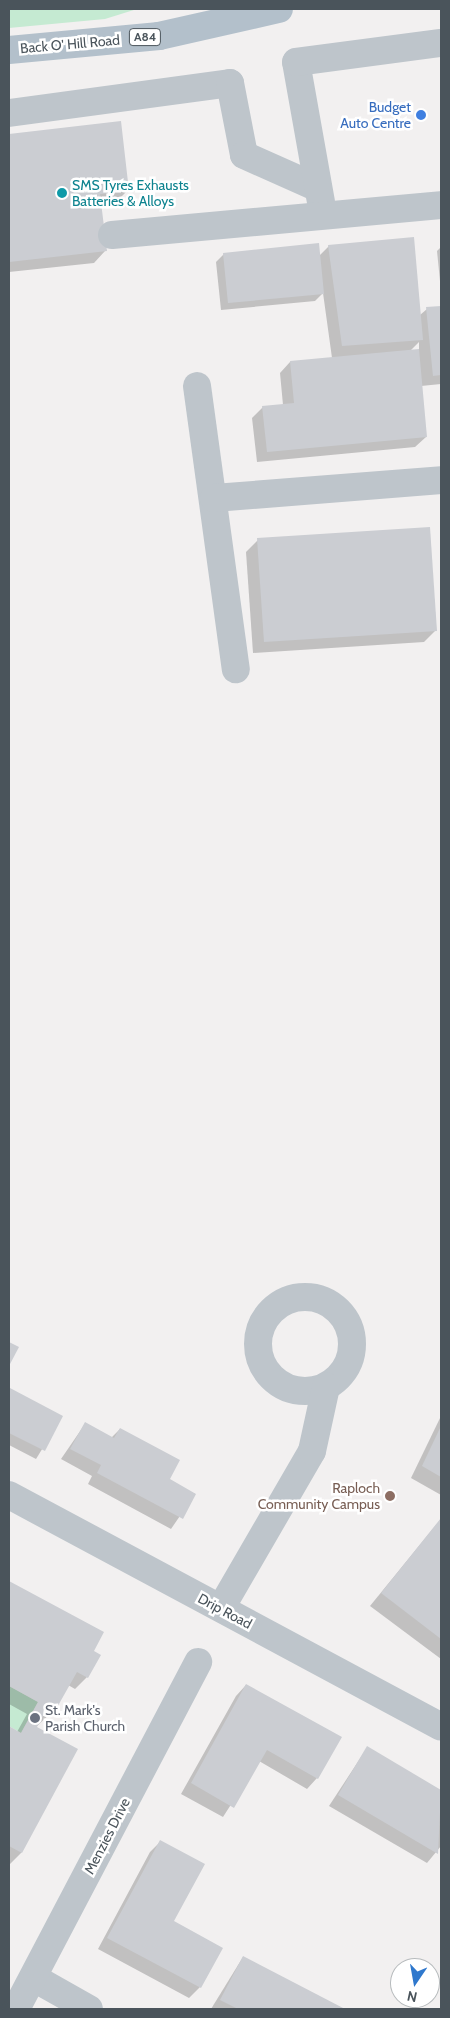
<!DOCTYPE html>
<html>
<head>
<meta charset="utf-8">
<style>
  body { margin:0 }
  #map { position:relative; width:450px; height:2018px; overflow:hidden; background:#f2f0f0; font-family:Cabin,sans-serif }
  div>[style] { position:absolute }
  .green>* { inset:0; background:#c5ead2 }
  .shadow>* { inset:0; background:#0003 }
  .building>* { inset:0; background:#cbcdd2 }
  .minor>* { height:28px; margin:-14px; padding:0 14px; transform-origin:14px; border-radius:14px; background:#bec5cb }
  .minor>.ring { margin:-14px; padding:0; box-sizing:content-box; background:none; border:28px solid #bec5cb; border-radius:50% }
  .major>* { height:28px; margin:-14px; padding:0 14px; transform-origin:14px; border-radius:14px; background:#b3c0cb }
  .dots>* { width:14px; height:14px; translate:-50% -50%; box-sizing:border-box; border:2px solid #fff; border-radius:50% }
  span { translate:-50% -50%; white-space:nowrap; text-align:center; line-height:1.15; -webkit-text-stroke:5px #fff; paint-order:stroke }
  .shield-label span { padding:1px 4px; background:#fff; border:1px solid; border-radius:4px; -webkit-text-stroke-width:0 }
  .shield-label { font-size:12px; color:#4a545b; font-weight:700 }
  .street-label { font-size:14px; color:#4a545b }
  .shop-label { font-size:14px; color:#366cbe }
  .right { translate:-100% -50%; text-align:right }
  .culture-label { font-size:14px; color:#0d838f }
  .left { translate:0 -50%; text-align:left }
  .education-label { font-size:14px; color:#785e54 }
  .worship-label { font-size:14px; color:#5b616d }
  .frame { position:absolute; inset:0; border:10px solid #4a545b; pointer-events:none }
  .north { position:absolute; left:390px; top:1958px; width:50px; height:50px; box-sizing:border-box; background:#fff; border:1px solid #b7bbbd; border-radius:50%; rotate:192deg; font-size:14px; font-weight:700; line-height:20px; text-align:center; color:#4a545b }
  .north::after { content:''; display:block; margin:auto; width:18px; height:22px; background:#2f78cd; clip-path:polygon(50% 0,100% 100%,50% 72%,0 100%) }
</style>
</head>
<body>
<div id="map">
  <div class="green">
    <i style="clip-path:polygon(9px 9px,137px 9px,105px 19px,9px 28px)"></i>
    <i style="clip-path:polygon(9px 1686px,38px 1702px,21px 1733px,9px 1726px)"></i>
  </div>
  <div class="shadow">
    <i style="clip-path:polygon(120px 122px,128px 190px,116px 202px,100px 204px,105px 251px,94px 263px,9px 272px,9px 135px)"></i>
    <i style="clip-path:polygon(evenodd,329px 246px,420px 315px,427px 309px,441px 307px,441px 384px,421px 386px,426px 437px,415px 447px,257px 462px,252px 418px,263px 407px,283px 405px,280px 373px,290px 362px,332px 358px,323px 293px,315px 301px,221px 310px,216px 262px,224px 254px,319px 256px,329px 246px,419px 342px,419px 350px,410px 351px,419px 342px)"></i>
    <i style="clip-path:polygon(441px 247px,441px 291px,437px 251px)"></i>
    <i style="clip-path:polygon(258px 540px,436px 630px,424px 642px,253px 653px,246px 552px)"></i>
    <i style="clip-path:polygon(10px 1390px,62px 1417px,36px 1459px,9px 1445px)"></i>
    <i style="clip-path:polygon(441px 1416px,441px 1495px,411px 1478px)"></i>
    <i style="clip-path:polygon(85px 1424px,111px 1438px,120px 1429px,168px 1480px,195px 1494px,171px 1529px,88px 1484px,92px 1476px,61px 1459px)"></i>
    <i style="clip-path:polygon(441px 1519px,441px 1659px,370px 1606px)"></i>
    <i style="clip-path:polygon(9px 1582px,102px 1632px,92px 1651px,87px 1677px,75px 1689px,68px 1685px,54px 1710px,35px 1728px,76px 1750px,21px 1853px,9px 1865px,9px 1727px,17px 1732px,27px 1714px,9px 1704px)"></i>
    <i style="clip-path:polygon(246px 1685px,317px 1778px,307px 1789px,259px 1761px,223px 1817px,181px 1794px,236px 1696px)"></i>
    <i style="clip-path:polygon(367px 1748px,441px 1791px,441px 1846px,427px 1863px,329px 1806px)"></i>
    <i style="clip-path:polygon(160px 1842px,172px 1922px,200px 1987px,189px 1998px,98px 1949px,150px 1852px)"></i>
    <i style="clip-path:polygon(243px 1957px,343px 2009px,211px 2009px)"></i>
  </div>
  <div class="building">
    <i style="clip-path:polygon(121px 121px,129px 191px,100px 194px,107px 251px,9px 262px,9px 134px)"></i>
    <i style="clip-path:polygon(414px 237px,423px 340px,342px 346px,328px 245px)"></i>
    <i style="clip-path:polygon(319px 243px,324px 294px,228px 303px,223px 253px)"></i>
    <i style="clip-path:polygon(441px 306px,441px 375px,433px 376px,426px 307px)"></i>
    <i style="clip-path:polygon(419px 349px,427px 437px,267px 452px,262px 406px,294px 403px,290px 361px)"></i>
    <i style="clip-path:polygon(430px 527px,437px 631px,264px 642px,257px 538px)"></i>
    <i style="clip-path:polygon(9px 1342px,19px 1347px,9px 1366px)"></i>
    <i style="clip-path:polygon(10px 1388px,63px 1416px,45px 1451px,9px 1433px)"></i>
    <i style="clip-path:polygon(85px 1422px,114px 1438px,120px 1428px,180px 1460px,170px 1479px,196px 1494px,183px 1519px,97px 1473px,101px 1465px,70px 1449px)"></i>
    <i style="clip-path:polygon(441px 1426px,441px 1477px,422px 1466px)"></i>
    <i style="clip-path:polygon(441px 1518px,441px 1639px,381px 1593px)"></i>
    <i style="clip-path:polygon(9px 1581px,104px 1632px,94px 1651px,101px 1655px,88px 1678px,77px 1672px,55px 1711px,48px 1707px,37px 1727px,78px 1749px,22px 1853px,9px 1846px,9px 1726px,21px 1733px,38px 1702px,9px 1686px)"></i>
    <i style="clip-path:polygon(246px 1684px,342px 1737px,318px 1779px,267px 1750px,234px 1808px,191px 1783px)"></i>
    <i style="clip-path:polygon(367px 1746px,441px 1790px,438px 1854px,338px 1795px)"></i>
    <i style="clip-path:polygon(160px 1840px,205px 1864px,174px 1921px,223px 1948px,201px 1988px,107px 1938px)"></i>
    <i style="clip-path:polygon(243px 1956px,345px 2009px,238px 2009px,220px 2000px)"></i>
  </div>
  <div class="minor">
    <i style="left:9px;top:113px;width:223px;rotate:-7.7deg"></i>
    <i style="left:230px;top:83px;width:73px;rotate:79deg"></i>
    <i style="left:244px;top:155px;width:81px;rotate:24deg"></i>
    <i style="left:321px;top:202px;width:142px;rotate:-100.1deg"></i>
    <i style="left:296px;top:62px;width:146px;rotate:-7.5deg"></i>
    <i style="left:112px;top:235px;width:330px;rotate:-5.2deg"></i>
    <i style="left:197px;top:386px;width:286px;rotate:82.2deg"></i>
    <i style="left:214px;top:498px;width:228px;rotate:-4.5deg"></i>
    <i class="ring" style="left:258px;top:1297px;width:66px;height:66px"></i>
    <i style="left:9px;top:1495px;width:490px;rotate:28.2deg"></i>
    <i style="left:221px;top:1608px;width:181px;rotate:-59.9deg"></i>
    <i style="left:312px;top:1451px;width:66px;rotate:-77.7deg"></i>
    <i style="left:34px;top:1978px;width:63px;rotate:29.4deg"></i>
    <i style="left:16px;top:2009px;width:392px;rotate:-62.3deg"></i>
  </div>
  <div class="major">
    <i style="left:9px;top:50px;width:151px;rotate:-5.3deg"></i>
    <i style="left:159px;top:36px;width:123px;rotate:-12.7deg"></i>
  </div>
  <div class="dots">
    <i style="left:421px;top:115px;background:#3f7fe0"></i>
    <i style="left:62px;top:193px;background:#0f9aa8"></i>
    <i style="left:390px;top:1496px;background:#8d6e63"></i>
    <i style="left:35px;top:1718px;background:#6b7280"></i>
  </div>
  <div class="shield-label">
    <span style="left:145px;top:37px">A84</span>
  </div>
  <div class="street-label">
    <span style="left:70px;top:44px;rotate:-5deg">Back O' Hill Road</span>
    <span style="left:225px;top:1611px;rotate:28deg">Drip Road</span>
    <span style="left:107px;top:1836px;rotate:-63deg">Menzies Drive</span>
  </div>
  <div class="shop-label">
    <span class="right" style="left:411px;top:115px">Budget<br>Auto Centre</span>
  </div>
  <div class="culture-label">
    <span class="left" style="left:72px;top:193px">SMS Tyres Exhausts<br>Batteries &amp; Alloys</span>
  </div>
  <div class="education-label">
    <span class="right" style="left:380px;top:1496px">Raploch<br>Community Campus</span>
  </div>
  <div class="worship-label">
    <span class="left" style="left:45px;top:1718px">St. Mark's<br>Parish Church</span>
  </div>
  <div class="frame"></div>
  <div class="north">N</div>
</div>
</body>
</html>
